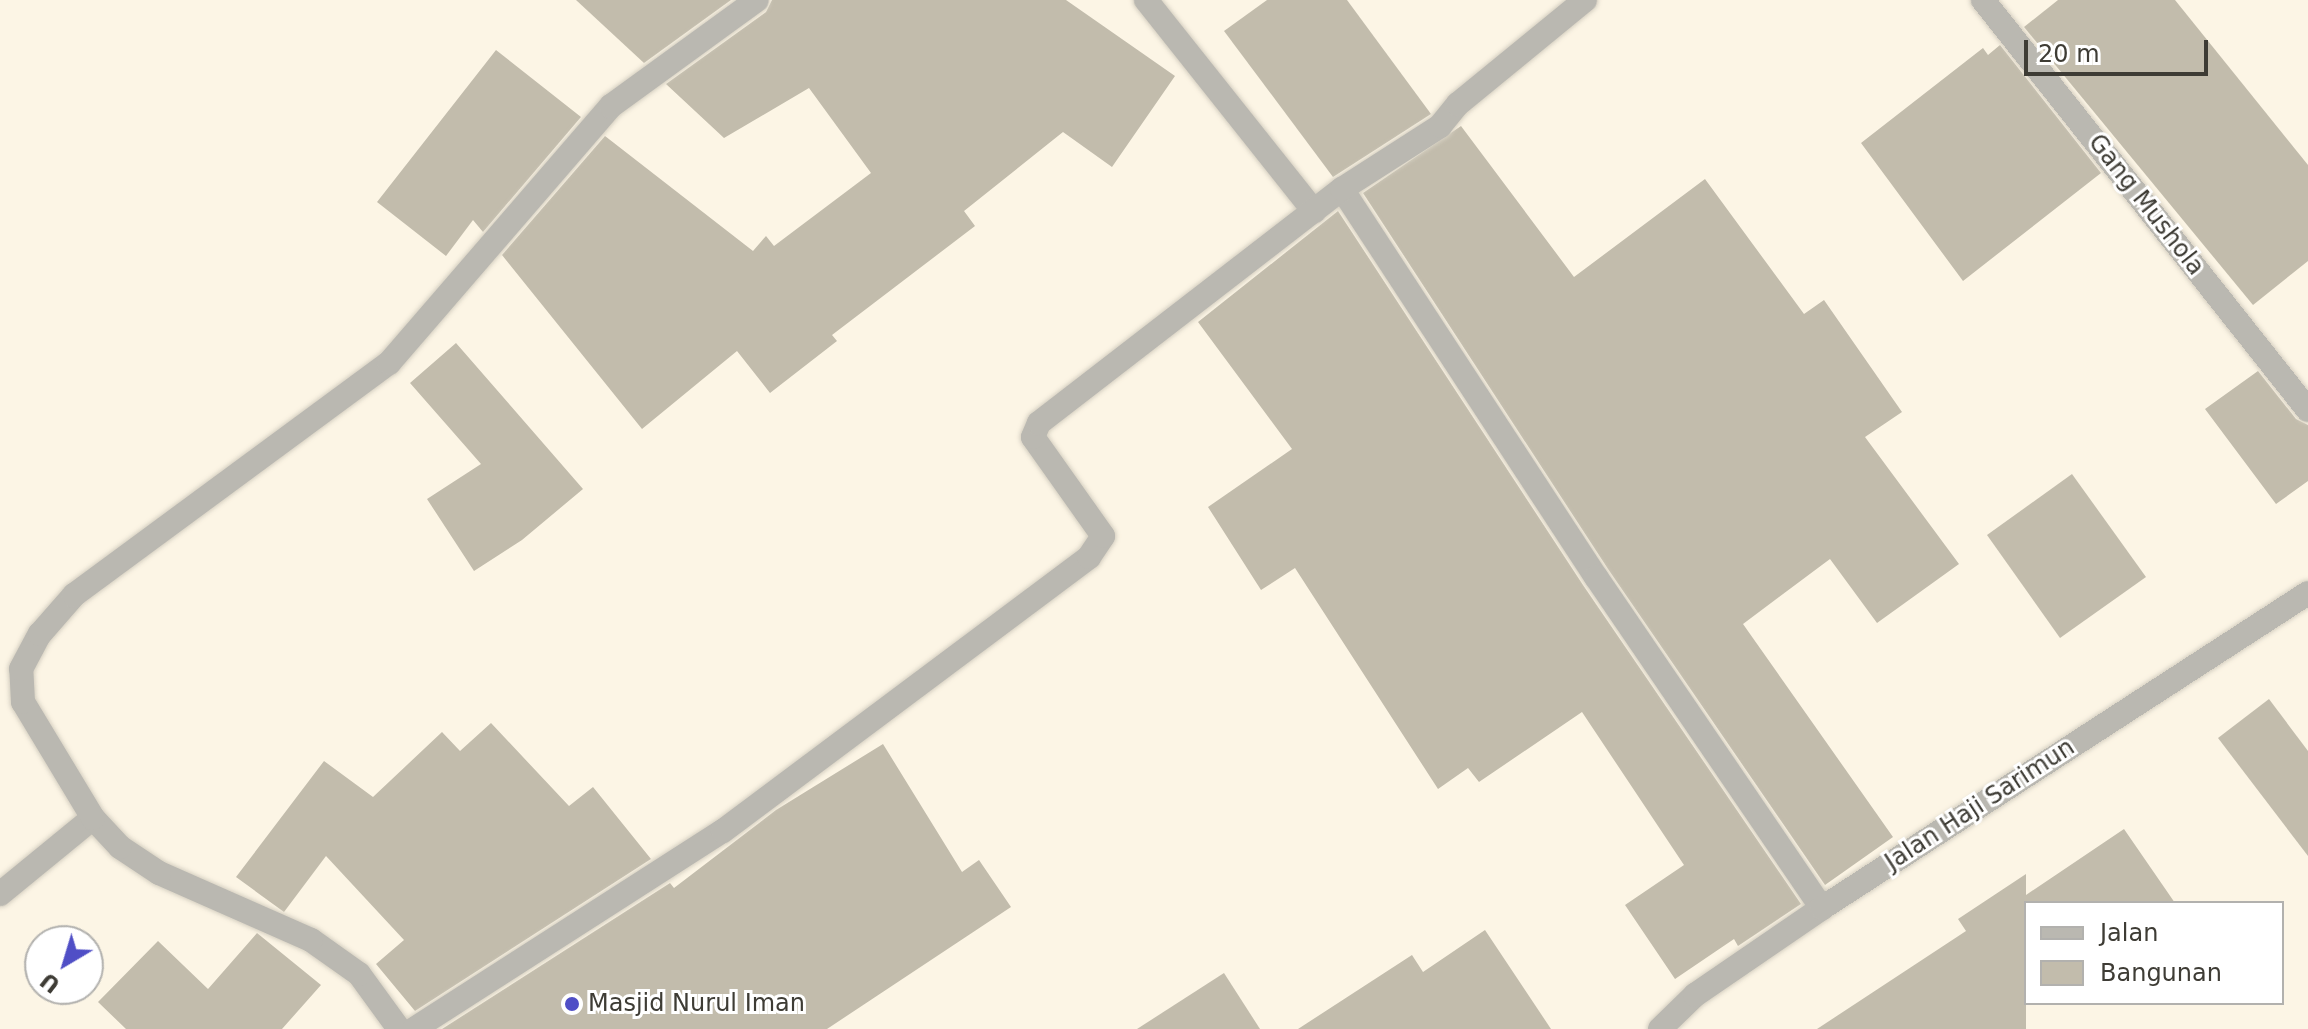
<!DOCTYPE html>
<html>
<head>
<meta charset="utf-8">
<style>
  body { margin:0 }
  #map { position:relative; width:2308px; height:1029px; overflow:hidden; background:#fcf5e5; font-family:"DejaVu Sans",sans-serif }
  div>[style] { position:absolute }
  .building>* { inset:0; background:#c2bcac }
  .roads { filter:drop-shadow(0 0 2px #d6d0c2) drop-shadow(0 0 2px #d6d0c2) }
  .minor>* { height:24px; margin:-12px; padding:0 12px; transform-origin:12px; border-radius:12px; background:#bab8b1 }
  .dots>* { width:22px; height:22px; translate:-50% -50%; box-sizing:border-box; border:4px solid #fff; border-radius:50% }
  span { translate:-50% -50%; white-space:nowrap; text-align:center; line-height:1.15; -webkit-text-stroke:6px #fff; paint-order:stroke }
  .street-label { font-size:24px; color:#3e3c35 }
  .poi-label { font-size:24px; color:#3e3c35 }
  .left { translate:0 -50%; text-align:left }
  .legend { position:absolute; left:2024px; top:901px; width:260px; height:104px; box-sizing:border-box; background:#fff; border:2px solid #b2b1ae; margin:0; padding:10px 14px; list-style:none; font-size:24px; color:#3e3c35 }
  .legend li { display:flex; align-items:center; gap:16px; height:40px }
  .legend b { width:40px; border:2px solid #b2b1ae }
  .north { position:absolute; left:24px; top:925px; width:80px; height:80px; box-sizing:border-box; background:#fff; border:2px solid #b2b1ae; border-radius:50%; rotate:218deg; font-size:22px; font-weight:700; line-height:32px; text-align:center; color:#3e3c35 }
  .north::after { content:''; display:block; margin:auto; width:28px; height:36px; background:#504fc6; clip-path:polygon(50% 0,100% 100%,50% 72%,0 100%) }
  .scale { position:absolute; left:2024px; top:40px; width:184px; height:36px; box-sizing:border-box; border:4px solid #3e3c35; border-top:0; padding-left:10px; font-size:24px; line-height:28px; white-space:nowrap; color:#3e3c35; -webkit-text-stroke:6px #fff; paint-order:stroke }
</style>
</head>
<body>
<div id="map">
  <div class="building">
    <i style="clip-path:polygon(576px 0,731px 0,644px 63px)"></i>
    <i style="clip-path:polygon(772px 0,1066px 0,1175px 76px,1112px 167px,1063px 132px,964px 211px,975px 226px,832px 335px,837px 341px,770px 393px,737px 351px,642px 429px,502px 255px,605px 136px,753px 251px,766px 236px,774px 246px,871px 173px,809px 88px,724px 138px,666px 84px,766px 12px)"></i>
    <i style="clip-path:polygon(1267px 0,1347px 0,1431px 114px,1333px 177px,1224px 31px)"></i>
    <i style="clip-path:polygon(2058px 0,2175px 0,2308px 165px,2308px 261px,2253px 305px,2024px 27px)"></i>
    <i style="clip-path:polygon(2000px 45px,2101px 173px,1963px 281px,1861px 143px,1983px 48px,1988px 55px)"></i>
    <i style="clip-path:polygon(496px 50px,581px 117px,483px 232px,473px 220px,446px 256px,377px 202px)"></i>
    <i style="clip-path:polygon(1461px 126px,1574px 277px,1705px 179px,1804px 314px,1824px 300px,1902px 412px,1865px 437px,1959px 564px,1877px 623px,1830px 559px,1743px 624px,1893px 837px,1825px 885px,1608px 569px,1363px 193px)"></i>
    <i style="clip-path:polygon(1338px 211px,1583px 585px,1801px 904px,1738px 946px,1734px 939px,1675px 979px,1625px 905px,1684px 865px,1582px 712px,1479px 782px,1468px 768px,1438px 789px,1295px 568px,1261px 590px,1208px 507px,1292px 449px,1198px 322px)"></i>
    <i style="clip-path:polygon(456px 343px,583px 489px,522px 540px,474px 571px,427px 499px,481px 464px,410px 383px)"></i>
    <i style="clip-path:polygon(2258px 371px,2296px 419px,2308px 425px,2308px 481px,2276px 504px,2205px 409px)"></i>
    <i style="clip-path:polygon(2072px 474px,2146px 577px,2060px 638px,1987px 535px)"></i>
    <i style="clip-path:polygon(2269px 699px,2308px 751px,2308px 856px,2218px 738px)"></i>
    <i style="clip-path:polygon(491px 723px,569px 806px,593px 787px,651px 859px,415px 1011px,376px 964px,404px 940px,326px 856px,284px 912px,236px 877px,324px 761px,373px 797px,442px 732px,460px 751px)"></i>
    <i style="clip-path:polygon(883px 744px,962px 872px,979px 860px,1011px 907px,827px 1029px,442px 1029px,670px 883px,674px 888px,776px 810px)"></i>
    <i style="clip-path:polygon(2124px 829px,2175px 903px,2026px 903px,2026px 1029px,1817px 1029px,1966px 931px,1958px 919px,2026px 874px,2026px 895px)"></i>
    <i style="clip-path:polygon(1485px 930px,1551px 1029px,1298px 1029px,1412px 955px,1423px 972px)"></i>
    <i style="clip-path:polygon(257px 933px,321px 985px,282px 1029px,126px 1029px,98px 1002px,158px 941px,208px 989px)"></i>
    <i style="clip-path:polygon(1224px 973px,1260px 1029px,1137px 1029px)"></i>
  </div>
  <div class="roads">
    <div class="minor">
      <i style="left:1146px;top:0;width:270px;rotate:51.5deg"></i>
      <i style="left:1983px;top:0;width:523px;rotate:51.6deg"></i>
      <i style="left:1342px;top:189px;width:464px;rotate:56.8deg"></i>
      <i style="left:1596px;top:577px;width:401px;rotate:55.7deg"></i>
      <i style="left:0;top:894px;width:120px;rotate:-39.3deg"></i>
      <i style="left:399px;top:1029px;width:68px;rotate:-126deg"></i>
      <i style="left:359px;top:974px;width:59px;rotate:-144.7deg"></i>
      <i style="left:311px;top:940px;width:166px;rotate:-156.2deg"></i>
      <i style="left:159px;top:873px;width:47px;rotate:-146.3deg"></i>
      <i style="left:120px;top:847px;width:40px;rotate:-133deg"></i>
      <i style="left:93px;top:818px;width:135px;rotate:-121.1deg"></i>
      <i style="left:23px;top:702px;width:33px;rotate:-93deg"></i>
      <i style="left:21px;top:669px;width:40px;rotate:-62deg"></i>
      <i style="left:40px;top:634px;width:52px;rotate:-48.9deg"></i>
      <i style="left:74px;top:595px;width:391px;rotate:-36.4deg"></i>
      <i style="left:389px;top:363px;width:340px;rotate:-49.2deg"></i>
      <i style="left:611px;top:106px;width:180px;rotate:-36deg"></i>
      <i style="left:414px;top:1029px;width:367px;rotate:-32.7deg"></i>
      <i style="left:723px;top:831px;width:457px;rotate:-36.8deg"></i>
      <i style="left:1089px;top:557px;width:25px;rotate:-56deg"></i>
      <i style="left:1103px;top:536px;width:121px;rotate:-125.3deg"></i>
      <i style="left:1033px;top:437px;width:15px;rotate:-67deg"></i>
      <i style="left:1039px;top:423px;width:383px;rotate:-37.7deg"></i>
      <i style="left:1342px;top:189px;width:117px;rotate:-32.7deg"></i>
      <i style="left:1440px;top:126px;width:28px;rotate:-51deg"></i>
      <i style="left:1458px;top:104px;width:164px;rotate:-39.3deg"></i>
      <i style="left:1660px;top:1029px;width:49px;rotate:-44.2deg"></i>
      <i style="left:1695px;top:995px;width:154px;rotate:-34.4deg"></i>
      <i style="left:1822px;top:908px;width:579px;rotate:-32.95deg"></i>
    </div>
  </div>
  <div class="dots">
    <i style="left:572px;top:1004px;background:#504fc6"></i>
  </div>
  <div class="street-label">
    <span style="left:2146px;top:205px;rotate:52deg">Gang Mushola</span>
    <span style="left:1980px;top:805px;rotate:-33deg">Jalan Haji Sarimun</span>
  </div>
  <div class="poi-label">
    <span class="left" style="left:588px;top:1004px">Masjid Nurul Iman</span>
  </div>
  <ul class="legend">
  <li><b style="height:10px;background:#bab8b1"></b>Jalan</li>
  <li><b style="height:22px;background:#c2bcac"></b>Bangunan</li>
  </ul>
  <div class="north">U</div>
  <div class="scale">20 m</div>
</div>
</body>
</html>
